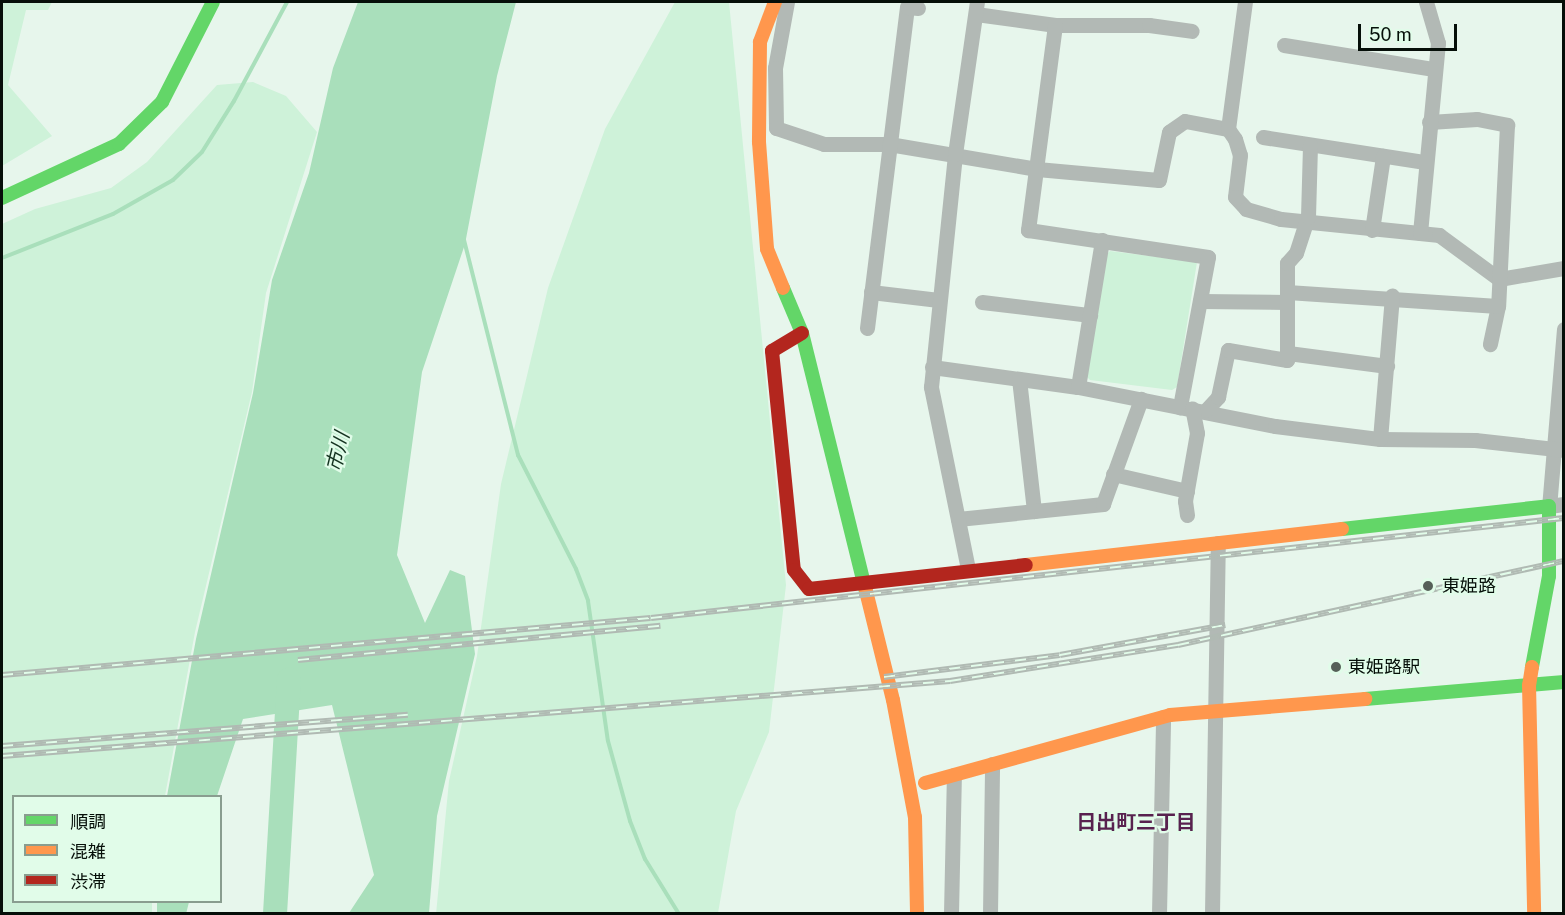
<!DOCTYPE html>
<html>
<head>
<meta charset="utf-8">
<style>
  body { margin:0 }
  #map { position:relative; width:1565px; height:915px; overflow:hidden; background:#e7f6ec; font-family:"Public Sans","Noto Sans JP",sans-serif }
  div>[style] { position:absolute }
  .green>* { inset:0; background:#cef2d9 }
  .water>* { inset:0; background:#a9dfbb }
  .stream>* { height:4px; margin:-2px; padding:0 2px; transform-origin:2px; border-radius:2px; background:#a9dfbb }
  .river>* { height:24px; margin:-12px; padding:0 12px; transform-origin:12px; border-radius:12px; background:#a9dfbb }
  .street>* { height:15px; margin:-7.5px; padding:0 7.5px; transform-origin:7.5px; border-radius:7.5px; background:#b2b9b5 }
  .fast>* { height:14px; margin:-7px; padding:0 7px; transform-origin:7px; border-radius:7px; background:#63d668 }
  .slow>* { height:14px; margin:-7px; padding:0 7px; transform-origin:7px; border-radius:7px; background:#ff974d }
  .jam>* { height:14px; margin:-7px; padding:0 7px; transform-origin:7px; border-radius:7px; background:#b3261e }
  .rail>* { height:6px; margin-top:-3px; transform-origin:0; background:repeating-linear-gradient(90deg,#e1fce9 0 11px,#b0bab3 0 22px); box-sizing:border-box; border-block:2px solid #b0bab3 }
  .dots>* { width:16px; height:16px; translate:-50% -50%; box-sizing:border-box; border:3px solid #e1fce9; border-radius:50% }
  span { translate:-50% -50%; white-space:nowrap; text-align:center; line-height:1.15; -webkit-text-stroke:4.5px #e1fce9; paint-order:stroke }
  .poi-label { font-size:18px; color:#060f09 }
  .left { translate:0 -50%; text-align:left }
  .water-label { font-size:20px; color:#143320; font-style:italic }
  .neighbourhood-label { font-size:20px; color:#58224f; font-weight:700 }
  .frame { position:absolute; inset:0; border:3px solid #060f09; pointer-events:none }
  .legend { position:absolute; left:12px; top:795px; width:210px; height:108px; box-sizing:border-box; background:#e1fce9; border:2px solid #899d8f; margin:0; padding:8px 10px; list-style:none; font-size:18px; color:#060f09 }
  .legend li { display:flex; align-items:center; gap:12px; height:30px }
  .legend b { width:30px; border:2px solid #899d8f }
  .scale { position:absolute; left:1358px; top:24px; width:99px; height:27px; box-sizing:border-box; border:3px solid #060f09; border-top:0; padding-left:8px; font-size:18px; line-height:21px; white-space:nowrap; color:#060f09; -webkit-text-stroke:4px #e1fce9; paint-order:stroke }
</style>
</head>
<body>
<div id="map">
  <div class="green">
    <i style="clip-path:polygon(2px 2px,52px 2px,48px 10px,26px 10px,8px 85px,52px 136px,2px 166px)"></i>
    <i style="clip-path:polygon(675px 2px,729px 2px,786px 585px,769px 732px,736px 811px,718px 913px,436px 914px,449px 781px,477px 656px,501px 484px,548px 288px,605px 129px)"></i>
    <i style="clip-path:polygon(253px 82px,286px 96px,317px 132px,266px 293px,252px 392px,195px 632px,165px 796px,14px 796px,14px 902px,152px 902px,152px 913px,2px 913px,2px 224px,35px 209px,111px 188px,147px 162px,217px 85px)"></i>
    <i style="clip-path:polygon(1110px 251px,1197px 262px,1177px 387px,1172px 390px,1090px 380px,1085px 375px,1105px 256px)"></i>
  </div>
  <div class="water">
    <i style="clip-path:polygon(358px 2px,516px 2px,497px 76px,465px 244px,422px 372px,397px 555px,425px 623px,450px 570px,465px 576px,475px 654px,437px 816px,429px 913px,349px 913px,374px 875px,332px 705px,243px 719px,217px 796px,167px 796px,196px 639px,253px 393px,272px 280px,309px 173px,333px 68px)"></i>
    <i style="clip-path:polygon(157px 902px,189px 902px,186px 914px,157px 913px)"></i>
  </div>
  <div class="stream">
    <i style="left:464px;top:240px;width:222px;rotate:75.9deg"></i>
    <i style="left:518px;top:455px;width:128px;rotate:63deg"></i>
    <i style="left:576px;top:569px;width:34px;rotate:69deg"></i>
    <i style="left:588px;top:601px;width:141px;rotate:81.9deg"></i>
    <i style="left:608px;top:741px;width:83px;rotate:74.6deg"></i>
    <i style="left:630px;top:821px;width:41px;rotate:68.5deg"></i>
    <i style="left:645px;top:859px;width:65px;rotate:58.3deg"></i>
    <i style="left:2px;top:258px;width:119px;rotate:-21.6deg"></i>
    <i style="left:113px;top:214px;width:69px;rotate:-29.5deg"></i>
    <i style="left:173px;top:180px;width:40px;rotate:-44deg"></i>
    <i style="left:202px;top:152px;width:60px;rotate:-57.9deg"></i>
    <i style="left:234px;top:101px;width:112px;rotate:-61.8deg"></i>
  </div>
  <div class="river">
    <i style="left:275px;top:914px;width:235px;rotate:-86.6deg"></i>
  </div>
  <div class="street">
    <i style="left:787px;top:2px;width:67px;rotate:100.3deg"></i>
    <i style="left:775px;top:68px;width:60px;rotate:89deg"></i>
    <i style="left:776px;top:128px;width:51px;rotate:18.4deg"></i>
    <i style="left:824px;top:144px;width:65px"></i>
    <i style="left:889px;top:144px;width:150px;rotate:9.6deg"></i>
    <i style="left:1037px;top:169px;width:122px;rotate:5.2deg"></i>
    <i style="left:1159px;top:180px;width:49px;rotate:-78.2deg"></i>
    <i style="left:1169px;top:132px;width:19px;rotate:-35deg"></i>
    <i style="left:1185px;top:121px;width:44px;rotate:10.5deg"></i>
    <i style="left:1228px;top:129px;width:12px;rotate:55deg"></i>
    <i style="left:1235px;top:139px;width:17px;rotate:73deg"></i>
    <i style="left:1240px;top:155px;width:42px;rotate:96.8deg"></i>
    <i style="left:1235px;top:197px;width:16px;rotate:47deg"></i>
    <i style="left:1246px;top:209px;width:36px;rotate:16deg"></i>
    <i style="left:1281px;top:219px;width:159px;rotate:5.8deg"></i>
    <i style="left:1439px;top:235px;width:74px;rotate:36.3deg"></i>
    <i style="left:1499px;top:279px;width:66px;rotate:-9.6deg"></i>
    <i style="left:976px;top:14px;width:80px;rotate:7.9deg"></i>
    <i style="left:1055px;top:25px;width:94px"></i>
    <i style="left:1149px;top:25px;width:43px;rotate:7.9deg"></i>
    <i style="left:1055px;top:25px;width:207px;rotate:97.5deg"></i>
    <i style="left:1028px;top:230px;width:182px;rotate:8.5deg"></i>
    <i style="left:1208px;top:257px;width:153px;rotate:100.6deg"></i>
    <i style="left:1284px;top:45px;width:152px;rotate:9.1deg"></i>
    <i style="left:1429px;top:122px;width:48px;rotate:-3.6deg"></i>
    <i style="left:1477px;top:119px;width:31px;rotate:11deg"></i>
    <i style="left:1507px;top:125px;width:181px;rotate:92.8deg"></i>
    <i style="left:1498px;top:306px;width:39px;rotate:102deg"></i>
    <i style="left:1228px;top:129px;width:128px;rotate:-82.4deg"></i>
    <i style="left:1263px;top:137px;width:164px;rotate:8.8deg"></i>
    <i style="left:1372px;top:230px;width:75px;rotate:-81.5deg"></i>
    <i style="left:1420px;top:233px;width:191px;rotate:-84.6deg"></i>
    <i style="left:1438px;top:43px;width:43px;rotate:-106.3deg"></i>
    <i style="left:871px;top:292px;width:68px;rotate:6.7deg"></i>
    <i style="left:1287px;top:292px;width:211px;rotate:3.8deg"></i>
    <i style="left:1200px;top:301px;width:87px;rotate:0.7deg"></i>
    <i style="left:982px;top:302px;width:109px;rotate:6.9deg"></i>
    <i style="left:867px;top:328px;width:323px;rotate:-82.9deg"></i>
    <i style="left:907px;top:7px;width:11px;rotate:5deg"></i>
    <i style="left:1564px;top:329px;width:178px;rotate:94.8deg"></i>
    <i style="left:1549px;top:506px;width:15px;rotate:-8deg"></i>
    <i style="left:1288px;top:353px;width:100px;rotate:7.5deg"></i>
    <i style="left:932px;top:367px;width:147px;rotate:7.8deg"></i>
    <i style="left:1078px;top:387px;width:201px;rotate:11.2deg"></i>
    <i style="left:1275px;top:426px;width:106px;rotate:7.1deg"></i>
    <i style="left:1380px;top:439px;width:95px;rotate:0.6deg"></i>
    <i style="left:1475px;top:440px;width:90px;rotate:6.4deg"></i>
    <i style="left:1019px;top:379px;width:133px;rotate:83.5deg"></i>
    <i style="left:1078px;top:387px;width:149px;rotate:-80.7deg"></i>
    <i style="left:1206px;top:410px;width:18px;rotate:-47deg"></i>
    <i style="left:1218px;top:397px;width:48px;rotate:-78deg"></i>
    <i style="left:1228px;top:350px;width:60px;rotate:9.6deg"></i>
    <i style="left:1287px;top:360px;width:97px;rotate:-90deg"></i>
    <i style="left:1287px;top:263px;width:13px;rotate:-48deg"></i>
    <i style="left:1296px;top:253px;width:38px;rotate:-72deg"></i>
    <i style="left:1308px;top:217px;width:72px;rotate:-88.4deg"></i>
    <i style="left:1380px;top:439px;width:144px;rotate:-85.2deg"></i>
    <i style="left:1113px;top:474px;width:76px;rotate:12.9deg"></i>
    <i style="left:1187px;top:515px;width:14px;rotate:-98deg"></i>
    <i style="left:1185px;top:501px;width:69px;rotate:-80deg"></i>
    <i style="left:1197px;top:433px;width:25px;rotate:-101deg"></i>
    <i style="left:958px;top:519px;width:146px;rotate:-5.9deg"></i>
    <i style="left:1103px;top:504px;width:112px;rotate:-70.1deg"></i>
    <i style="left:968px;top:569px;width:186px;rotate:-101.5deg"></i>
    <i style="left:931px;top:387px;width:234px;rotate:-84.1deg"></i>
    <i style="left:955px;top:154px;width:154px;rotate:-81.8deg"></i>
    <i style="left:951px;top:914px;width:139px;rotate:-88.8deg"></i>
    <i style="left:990px;top:914px;width:150px;rotate:-89.2deg"></i>
    <i style="left:1159px;top:914px;width:197px;rotate:-88.8deg"></i>
    <i style="left:1212px;top:914px;width:371px;rotate:-89.1deg"></i>
  </div>
  <div class="fast">
    <i style="left:2px;top:198px;width:129px;rotate:-24.8deg"></i>
    <i style="left:119px;top:144px;width:60px;rotate:-44.3deg"></i>
    <i style="left:162px;top:102px;width:112px;rotate:-63deg"></i>
    <i style="left:783px;top:288px;width:49px;rotate:67.1deg"></i>
    <i style="left:802px;top:333px;width:266px;rotate:76.1deg"></i>
    <i style="left:1342px;top:529px;width:208px;rotate:-6.3deg"></i>
    <i style="left:1549px;top:506px;width:70px;rotate:90deg"></i>
    <i style="left:1549px;top:576px;width:93px;rotate:100.6deg"></i>
    <i style="left:1365px;top:699px;width:200px;rotate:-4.9deg"></i>
  </div>
  <div class="slow">
    <i style="left:775px;top:2px;width:43px;rotate:110.6deg"></i>
    <i style="left:760px;top:42px;width:100px;rotate:90.6deg"></i>
    <i style="left:759px;top:142px;width:107px;rotate:85.7deg"></i>
    <i style="left:767px;top:249px;width:42px;rotate:67.7deg"></i>
    <i style="left:1026px;top:565px;width:318px;rotate:-6.5deg"></i>
    <i style="left:866px;top:591px;width:112px;rotate:76.1deg"></i>
    <i style="left:893px;top:700px;width:119px;rotate:79.4deg"></i>
    <i style="left:915px;top:817px;width:97px;rotate:88.8deg"></i>
    <i style="left:1532px;top:667px;width:18px;rotate:99deg"></i>
    <i style="left:1529px;top:685px;width:229px;rotate:88.7deg"></i>
    <i style="left:925px;top:783px;width:254px;rotate:-15.5deg"></i>
    <i style="left:1170px;top:715px;width:196px;rotate:-4.7deg"></i>
  </div>
  <div class="jam">
    <i style="left:802px;top:333px;width:35px;rotate:149deg"></i>
    <i style="left:772px;top:351px;width:220px;rotate:84.3deg"></i>
    <i style="left:794px;top:570px;width:24px;rotate:52deg"></i>
    <i style="left:809px;top:589px;width:218px;rotate:-6.3deg"></i>
  </div>
  <div class="rail">
    <i style="left:298px;top:660px;width:364px;rotate:-5.4deg"></i>
    <i style="left:2px;top:675px;width:651px;rotate:-5.02deg"></i>
    <i style="left:651px;top:618px;width:918px;rotate:-6.25deg"></i>
    <i style="left:884px;top:677px;width:177px;rotate:-7.1deg"></i>
    <i style="left:1060px;top:655px;width:168px;rotate:-10.3deg"></i>
    <i style="left:2px;top:746px;width:407px;rotate:-4.4deg"></i>
    <i style="left:2px;top:756px;width:951px;rotate:-4.52deg"></i>
    <i style="left:950px;top:681px;width:231px;rotate:-9deg"></i>
    <i style="left:1178px;top:645px;width:395px;rotate:-12.3deg"></i>
  </div>
  <div class="dots">
    <i style="left:1428px;top:586px;background:#556058"></i>
    <i style="left:1336px;top:667px;background:#556058"></i>
  </div>
  <div class="poi-label">
    <span class="left" style="left:1442px;top:586px">東姫路</span>
    <span class="left" style="left:1348px;top:667px">東姫路駅</span>
  </div>
  <div class="water-label">
    <span style="left:338px;top:452px;rotate:-76deg">市川</span>
  </div>
  <div class="neighbourhood-label">
    <span style="left:1136px;top:822px">日出町三丁目</span>
  </div>
  <div class="frame"></div>
  <ul class="legend">
  <li><b style="height:8px;background:#63d668"></b>順調</li>
  <li><b style="height:8px;background:#ff974d"></b>混雑</li>
  <li><b style="height:8px;background:#b3261e"></b>渋滞</li>
  </ul>
  <div class="scale">50 m</div>
</div>
</body>
</html>
